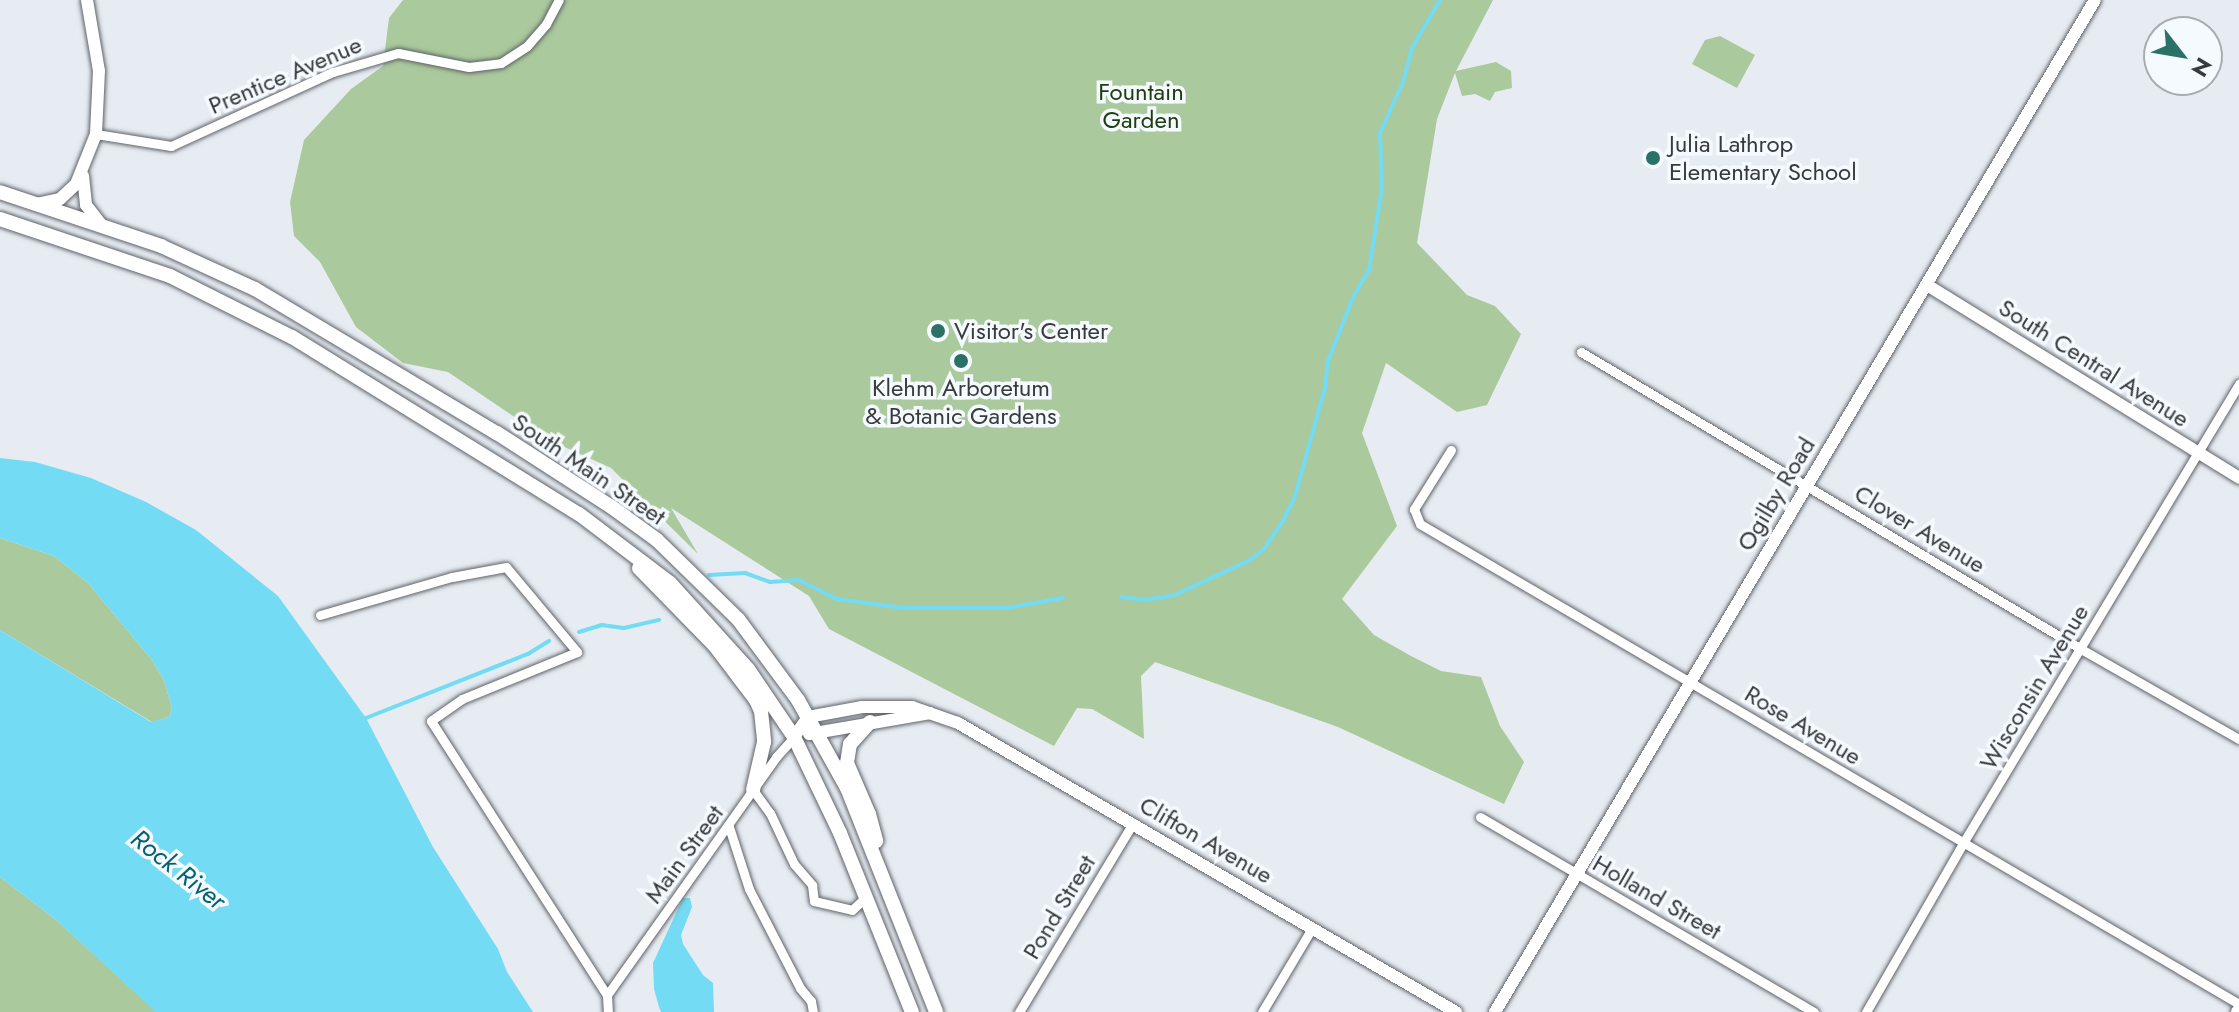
<!DOCTYPE html>
<html>
<head>
<meta charset="utf-8">
<style>
  body { margin:0 }
  #map { position:relative; width:2239px; height:1012px; overflow:hidden; background:#e7ecf3; font-family:Jost,sans-serif }
  div>[style] { position:absolute }
  .green>* { inset:0; background:#aac99c }
  .water>* { inset:0; background:#74dbf4 }
  .stream>* { height:4px; margin:-2px; padding:0 2px; transform-origin:2px; border-radius:2px; background:#74dbf4 }
  .roads { filter:drop-shadow(0 0 2px #5f6368) drop-shadow(0 0 2px #5f6368) }
  .minor>* { height:9px; margin:-4.5px; padding:0 4.5px; transform-origin:4.5px; border-radius:4.5px; background:#fff }
  .tertiary>* { height:12px; margin:-6px; padding:0 6px; transform-origin:6px; border-radius:6px; background:#fff }
  .secondary>* { height:14px; margin:-7px; padding:0 7px; transform-origin:7px; border-radius:7px; background:#fff }
  .primary>* { height:14px; margin:-7px; padding:0 7px; transform-origin:7px; border-radius:7px; background:#fff }
  .dots>* { width:22px; height:22px; translate:-50% -50%; box-sizing:border-box; border:4px solid #f5faff; border-radius:50% }
  span { translate:-50% -50%; white-space:nowrap; text-align:center; line-height:1.15; -webkit-text-stroke:7px #f5faff; paint-order:stroke }
  .street-label { font-size:24px; color:#383a3c }
  .park-label { font-size:24px; color:#203d0f }
  .poi-label { font-size:24px; color:#383a3c }
  .left { translate:0 -50%; text-align:left }
  .water-label { font-size:26px; color:#056172; font-style:italic }
  .north { position:absolute; left:2143px; top:16px; width:80px; height:80px; box-sizing:border-box; background:#f5faff; border:2px solid #a9adb1; border-radius:50%; rotate:121deg; font-size:22px; font-weight:700; line-height:32px; text-align:center; color:#383a3c }
  .north::after { content:''; display:block; margin:auto; width:28px; height:36px; background:#2a7167; clip-path:polygon(50% 0,100% 100%,50% 72%,0 100%) }
</style>
</head>
<body>
<div id="map">
  <div class="green">
    <i style="clip-path:polygon(403px 0,1493px 0,1456px 71px,1496px 62px,1511px 71px,1512px 88px,1495px 92px,1490px 101px,1475px 94px,1462px 96px,1455px 73px,1437px 119px,1417px 243px,1467px 295px,1495px 306px,1521px 334px,1487px 405px,1457px 412px,1386px 363px,1362px 433px,1397px 526px,1342px 599px,1374px 635px,1411px 656px,1441px 671px,1481px 677px,1500px 726px,1524px 762px,1504px 804px,1338px 727px,1155px 662px,1141px 676px,1144px 739px,1092px 709px,1077px 708px,1054px 746px,829px 629px,809px 596px,671px 508px,698px 554px,611px 468px,547px 439px,448px 372px,403px 363px,356px 327px,320px 262px,294px 236px,290px 202px,304px 140px,351px 89px,383px 66px,389px 18px)"></i>
    <i style="clip-path:polygon(1720px 36px,1755px 55px,1737px 88px,1692px 64px,1705px 40px)"></i>
    <i style="clip-path:polygon(0 538px,54px 556px,88px 583px,152px 660px,164px 680px,172px 709px,169px 717px,152px 722px,0 630px)"></i>
    <i style="clip-path:polygon(0 877px,55px 919px,157px 1012px,0 1012px)"></i>
  </div>
  <div class="water">
    <i style="clip-path:polygon(0 458px,35px 462px,91px 478px,146px 502px,196px 530px,278px 596px,366px 718px,433px 847px,498px 949px,507px 972px,533px 1012px,156px 1012px,55px 919px,0 877px,0 630px,151px 722px,169px 717px,172px 709px,164px 680px,152px 660px,88px 583px,54px 556px,0 538px)"></i>
    <i style="clip-path:polygon(683px 898px,690px 898px,692px 907px,681px 935px,683px 944px,703px 975px,713px 983px,714px 1012px,661px 1012px,659px 1007px,654px 989px,653px 963px)"></i>
  </div>
  <div class="stream">
    <i style="left:709px;top:575px;width:36px;rotate:-3deg"></i>
    <i style="left:745px;top:573px;width:27px;rotate:20deg"></i>
    <i style="left:770px;top:582px;width:29px;rotate:-4deg"></i>
    <i style="left:799px;top:580px;width:42px;rotate:26.6deg"></i>
    <i style="left:837px;top:599px;width:67px;rotate:7.8deg"></i>
    <i style="left:903px;top:608px;width:104px"></i>
    <i style="left:1007px;top:608px;width:57px;rotate:-10.1deg"></i>
    <i style="left:1121px;top:597px;width:23px;rotate:7deg"></i>
    <i style="left:1144px;top:600px;width:31px;rotate:-9deg"></i>
    <i style="left:1175px;top:595px;width:83px;rotate:-25deg"></i>
    <i style="left:1250px;top:560px;width:18px;rotate:-38deg"></i>
    <i style="left:1264px;top:549px;width:34px;rotate:-56deg"></i>
    <i style="left:1283px;top:521px;width:28px;rotate:-64deg"></i>
    <i style="left:1295px;top:496px;width:112px;rotate:-74.5deg"></i>
    <i style="left:1325px;top:388px;width:27px;rotate:-84deg"></i>
    <i style="left:1328px;top:361px;width:71px;rotate:-68.5deg"></i>
    <i style="left:1354px;top:295px;width:29px;rotate:-59deg"></i>
    <i style="left:1369px;top:270px;width:83px;rotate:-81deg"></i>
    <i style="left:1382px;top:188px;width:55px;rotate:-92.1deg"></i>
    <i style="left:1380px;top:133px;width:56px;rotate:-65.7deg"></i>
    <i style="left:1403px;top:82px;width:35px;rotate:-75deg"></i>
    <i style="left:1412px;top:48px;width:56px;rotate:-59.7deg"></i>
    <i style="left:579px;top:632px;width:24px;rotate:-17deg"></i>
    <i style="left:602px;top:625px;width:22px;rotate:8deg"></i>
    <i style="left:624px;top:628px;width:36px;rotate:-13deg"></i>
    <i style="left:366px;top:718px;width:174px;rotate:-21.6deg"></i>
    <i style="left:528px;top:654px;width:25px;rotate:-32deg"></i>
  </div>
  <div class="roads">
    <div class="minor">
      <i style="left:96px;top:134px;width:76px;rotate:9.1deg"></i>
      <i style="left:171px;top:146px;width:178px;rotate:-24.6deg"></i>
      <i style="left:333px;top:72px;width:68px;rotate:-16.3deg"></i>
      <i style="left:398px;top:53px;width:72px;rotate:11.2deg"></i>
      <i style="left:469px;top:67px;width:32px;rotate:-7deg"></i>
      <i style="left:501px;top:63px;width:31px;rotate:-33deg"></i>
      <i style="left:527px;top:46px;width:29px;rotate:-49deg"></i>
      <i style="left:546px;top:24px;width:27px;rotate:-62deg"></i>
      <i style="left:1581px;top:352px;width:582px;rotate:30.71deg"></i>
      <i style="left:2081px;top:649px;width:182px;rotate:29.7deg"></i>
      <i style="left:1451px;top:450px;width:70px;rotate:122.1deg"></i>
      <i style="left:1414px;top:509px;width:16px;rotate:68deg"></i>
      <i style="left:1420px;top:524px;width:949px;rotate:30.37deg"></i>
      <i style="left:320px;top:615px;width:137px;rotate:-16.1deg"></i>
      <i style="left:452px;top:577px;width:55px;rotate:-10.5deg"></i>
      <i style="left:506px;top:567px;width:111px;rotate:50.1deg"></i>
      <i style="left:577px;top:652px;width:124px;rotate:157.8deg"></i>
      <i style="left:462px;top:699px;width:38px;rotate:145deg"></i>
      <i style="left:431px;top:721px;width:326px;rotate:57.3deg"></i>
      <i style="left:607px;top:995px;width:17px;rotate:87deg"></i>
      <i style="left:753px;top:790px;width:29px;rotate:54deg"></i>
      <i style="left:770px;top:813px;width:56px;rotate:64.8deg"></i>
      <i style="left:794px;top:864px;width:28px;rotate:49deg"></i>
      <i style="left:812px;top:885px;width:16px;rotate:83deg"></i>
      <i style="left:814px;top:901px;width:39px;rotate:13deg"></i>
      <i style="left:852px;top:910px;width:19px;rotate:-43deg"></i>
      <i style="left:1480px;top:817px;width:387px;rotate:30.3deg"></i>
      <i style="left:729px;top:827px;width:65px;rotate:72.1deg"></i>
      <i style="left:749px;top:889px;width:111px;rotate:62.7deg"></i>
      <i style="left:800px;top:988px;width:17px;rotate:50deg"></i>
      <i style="left:811px;top:1001px;width:11px;rotate:80deg"></i>
      <i style="left:607px;top:995px;width:292px;rotate:-54.6deg"></i>
      <i style="left:776px;top:757px;width:27px;rotate:-48deg"></i>
      <i style="left:1019px;top:1012px;width:221px;rotate:-58.9deg"></i>
      <i style="left:1262px;top:1012px;width:98px;rotate:-59.2deg"></i>
      <i style="left:1866px;top:1012px;width:195px;rotate:-60.1deg"></i>
      <i style="left:1963px;top:843px;width:536px;rotate:-58.98deg"></i>
    </div>
    <div class="tertiary">
      <i style="left:83px;top:176px;width:29px;rotate:84deg"></i>
      <i style="left:86px;top:205px;width:24px;rotate:52deg"></i>
      <i style="left:36px;top:204px;width:25px;rotate:-12deg"></i>
      <i style="left:60px;top:199px;width:22px;rotate:-43deg"></i>
      <i style="left:76px;top:184px;width:54px;rotate:-68.2deg"></i>
      <i style="left:96px;top:134px;width:63px;rotate:-87.3deg"></i>
      <i style="left:99px;top:71px;width:72px;rotate:-99.6deg"></i>
      <i style="left:1927px;top:285px;width:367px;rotate:31.7deg"></i>
      <i style="left:809px;top:734px;width:123px;rotate:-9.8deg"></i>
      <i style="left:794px;top:737px;width:24px;rotate:-55deg"></i>
      <i style="left:808px;top:717px;width:55px;rotate:-10.5deg"></i>
      <i style="left:862px;top:707px;width:50px"></i>
      <i style="left:912px;top:707px;width:49px;rotate:19.2deg"></i>
      <i style="left:958px;top:723px;width:576px;rotate:30.13deg"></i>
      <i style="left:1495px;top:1012px;width:1176px;rotate:-59.34deg"></i>
    </div>
    <div class="secondary">
      <i style="left:2238px;top:1012px;width:1px;rotate:-45deg"></i>
    </div>
    <div class="primary">
      <i style="left:0;top:192px;width:170px;rotate:18.5deg"></i>
      <i style="left:161px;top:246px;width:103px;rotate:24.6deg"></i>
      <i style="left:255px;top:289px;width:282px;rotate:30.8deg"></i>
      <i style="left:497px;top:433px;width:138px;rotate:32.9deg"></i>
      <i style="left:613px;top:508px;width:54px;rotate:36deg"></i>
      <i style="left:657px;top:540px;width:113px;rotate:44.3deg"></i>
      <i style="left:738px;top:619px;width:101px;rotate:53.5deg"></i>
      <i style="left:798px;top:700px;width:101px;rotate:60.9deg"></i>
      <i style="left:847px;top:788px;width:241px;rotate:68.3deg"></i>
      <i style="left:0;top:219px;width:179px;rotate:18.5deg"></i>
      <i style="left:170px;top:276px;width:136px;rotate:26.6deg"></i>
      <i style="left:292px;top:337px;width:337px;rotate:31.7deg"></i>
      <i style="left:579px;top:514px;width:114px;rotate:37.2deg"></i>
      <i style="left:670px;top:583px;width:116px;rotate:47.8deg"></i>
      <i style="left:748px;top:669px;width:82px;rotate:55.9deg"></i>
      <i style="left:794px;top:737px;width:106px;rotate:64.4deg"></i>
      <i style="left:840px;top:833px;width:193px;rotate:68.1deg"></i>
      <i style="left:639px;top:568px;width:109px;rotate:45.7deg"></i>
      <i style="left:715px;top:646px;width:68px;rotate:52.8deg"></i>
      <i style="left:756px;top:700px;width:12px;rotate:66deg"></i>
      <i style="left:761px;top:711px;width:31px;rotate:84deg"></i>
      <i style="left:764px;top:742px;width:49px;rotate:102.9deg"></i>
      <i style="left:870px;top:722px;width:30px;rotate:132deg"></i>
      <i style="left:850px;top:744px;width:19px;rotate:99deg"></i>
      <i style="left:847px;top:763px;width:56px;rotate:66.7deg"></i>
      <i style="left:869px;top:814px;width:28px;rotate:75deg"></i>
    </div>
  </div>
  <div class="dots">
    <i style="left:1653px;top:158px;background:#2a7167"></i>
    <i style="left:938px;top:331px;background:#2a7167"></i>
    <i style="left:961px;top:361px;background:#2a7167"></i>
  </div>
  <div class="street-label">
    <span style="left:285px;top:75px;rotate:-23deg">Prentice Avenue</span>
    <span style="left:2094px;top:363px;rotate:32deg">South Central Avenue</span>
    <span style="left:589px;top:469px;rotate:34deg">South Main Street</span>
    <span style="left:1776px;top:494px;rotate:-59deg">Ogilby Road</span>
    <span style="left:1920px;top:529px;rotate:31deg">Clover Avenue</span>
    <span style="left:2034px;top:687px;rotate:-59deg">Wisconsin Avenue</span>
    <span style="left:1803px;top:725px;rotate:31deg">Rose Avenue</span>
    <span style="left:1206px;top:840px;rotate:30deg">Clifton Avenue</span>
    <span style="left:684px;top:854px;rotate:-54deg">Main Street</span>
    <span style="left:1657px;top:897px;rotate:30deg">Holland Street</span>
    <span style="left:1059px;top:907px;rotate:-59deg">Pond Street</span>
  </div>
  <div class="park-label">
    <span style="left:1141px;top:106px">Fountain<br>Garden</span>
  </div>
  <div class="poi-label">
    <span class="left" style="left:1669px;top:158px">Julia Lathrop<br>Elementary School</span>
    <span class="left" style="left:954px;top:331px">Visitor's Center</span>
    <span style="left:961px;top:402px">Klehm Arboretum<br>&amp; Botanic Gardens</span>
  </div>
  <div class="water-label">
    <span style="left:178px;top:870px;rotate:38deg">Rock River</span>
  </div>
  <div class="north">N</div>
</div>
</body>
</html>
